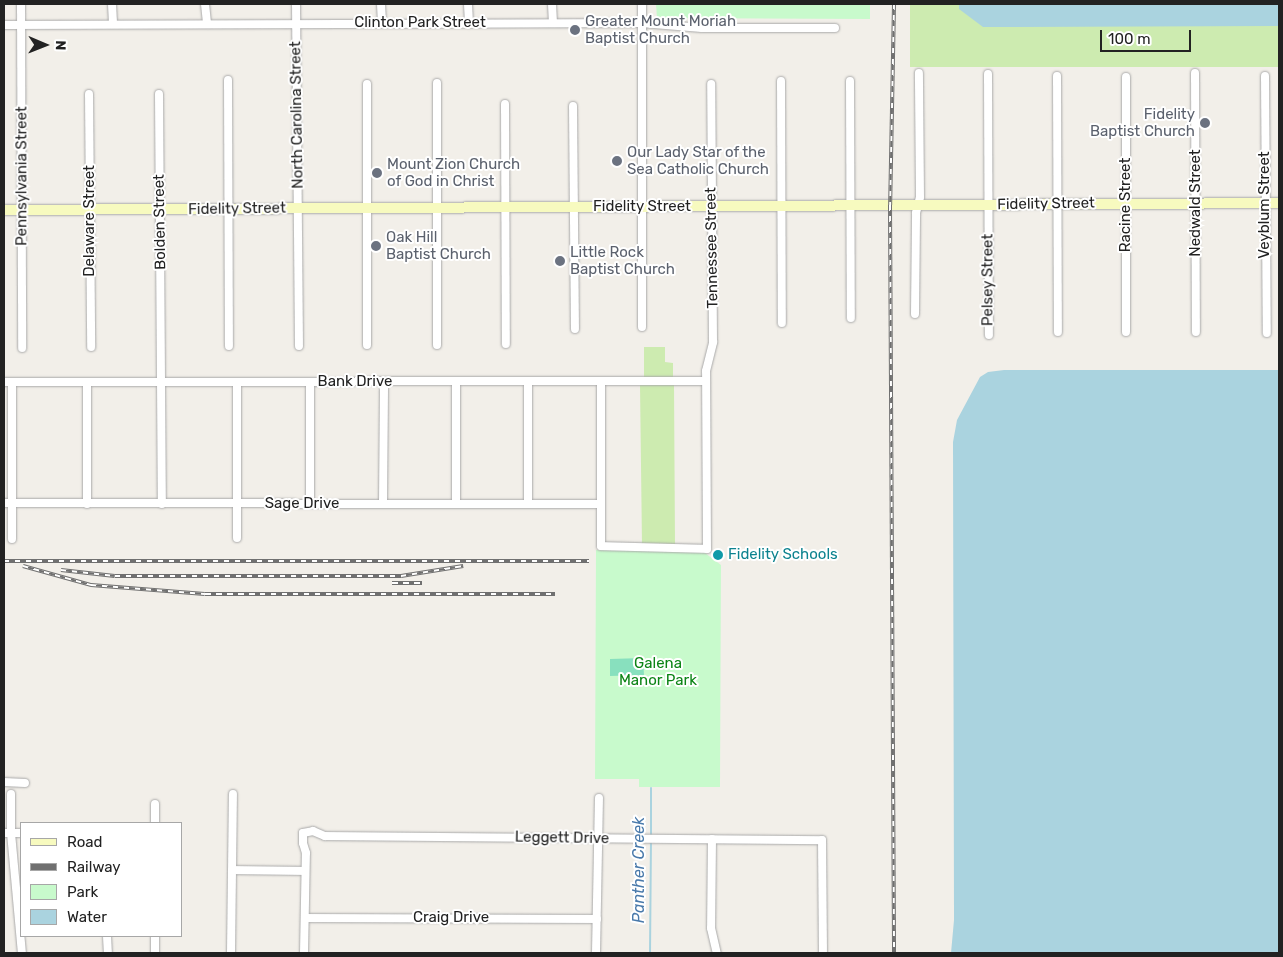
<!DOCTYPE html>
<html>
<head>
<meta charset="utf-8">
<style>
  body { margin:0 }
  #map { position:relative; width:1283px; height:957px; overflow:hidden; background:#f2efe9; font-family:Rubik,sans-serif }
  div>[style] { position:absolute }
  .grass>* { inset:0; background:#cdebb0 }
  .park>* { inset:0; background:#c8facc }
  .pitch>* { inset:0; background:#88e0be }
  .water>* { inset:0; background:#aad3df }
  .stream>* { height:2px; margin:-1px; padding:0 1px; transform-origin:1px; border-radius:1px; background:#aad3df }
  .roads { filter:drop-shadow(0 0 1px #a9a9a9) drop-shadow(0 0 1px #a9a9a9) }
  .street>* { height:8px; margin:-4px; padding:0 4px; transform-origin:4px; border-radius:4px; background:#fff }
  .secondary>* { height:10px; margin:-5px; padding:0 5px; transform-origin:5px; border-radius:5px; background:#f7fabf }
  .rail>* { height:4px; margin-top:-2px; transform-origin:0; background:repeating-linear-gradient(90deg,#fff 0 5.5px,#707070 0 11px); box-sizing:border-box; border-block:1px solid #707070 }
  .dots>* { width:14px; height:14px; translate:-50% -50%; box-sizing:border-box; border:2px solid #fff; border-radius:50% }
  span { translate:-50% -50%; white-space:nowrap; text-align:center; line-height:1.15; -webkit-text-stroke:4px #fff; paint-order:stroke }
  .worship-label { font-size:15px; color:#5b616d }
  .left { translate:0 -50%; text-align:left }
  .right { translate:-100% -50%; text-align:right }
  .street-label { font-size:15px; color:#222 }
  .culture-label { font-size:15px; color:#0d838f }
  .park-label { font-size:15px; color:#0c8416 }
  .water-label { font-size:16px; color:#4a7aab; font-style:italic }
  .frame { position:absolute; inset:0; border:5px solid #222; pointer-events:none }
  .legend { position:absolute; left:20px; top:822px; width:162px; height:115px; box-sizing:border-box; background:#fff; border:1px solid #a7a7a7; margin:0; padding:6px 9px; list-style:none; font-size:15px; color:#222 }
  .legend li { display:flex; align-items:center; gap:10px; height:25px }
  .legend b { width:25px; border:1px solid #a7a7a7 }
  .north { position:absolute; left:20px; top:20px; width:50px; height:50px; -webkit-text-stroke:4px #fff; paint-order:stroke; rotate:91deg; font-size:14px; font-weight:700; line-height:20px; text-align:center; color:#222 }
  .north::after { content:''; display:block; margin:auto; width:18px; height:22px; background:#222; clip-path:polygon(50% 0,100% 100%,50% 72%,0 100%) }
  .scale { position:absolute; left:1100px; top:30px; width:91px; height:22px; box-sizing:border-box; border:2px solid #222; border-top:0; padding-left:6px; font-size:15px; line-height:18px; white-space:nowrap; color:#222; -webkit-text-stroke:4px #fff; paint-order:stroke }
</style>
</head>
<body>
<div id="map">
  <div class="grass">
    <i style="clip-path:polygon(910px 4px,1279px 4px,1279px 67px,910px 67px)"></i>
    <i style="clip-path:polygon(644px 347px,665px 347px,665px 362px,673px 363px,673px 378px,644px 378px)"></i>
    <i style="clip-path:polygon(640px 385px,674px 385px,675px 545px,642px 545px)"></i>
  </div>
  <div class="park">
    <i style="clip-path:polygon(656px 4px,870px 4px,870px 19px,657px 18px)"></i>
    <i style="clip-path:polygon(596px 550px,701px 550px,721px 565px,720px 787px,639px 787px,639px 779px,595px 779px)"></i>
  </div>
  <div class="pitch">
    <i style="clip-path:polygon(643px 658px,644px 675px,610px 676px,610px 659px)"></i>
  </div>
  <div class="water">
    <i style="clip-path:polygon(959px 4px,1279px 4px,1279px 26px,983px 27px,959px 9px)"></i>
    <i style="clip-path:polygon(1004px 370px,1279px 370px,1279px 953px,951px 953px,954px 920px,953px 442px,957px 420px,980px 377px,988px 372px)"></i>
  </div>
  <div class="stream">
    <i style="left:651px;top:837px;width:49px;rotate:-90deg"></i>
    <i style="left:650px;top:953px;width:111px;rotate:-89.5deg"></i>
  </div>
  <div class="roads">
    <div class="street">
      <i style="left:21px;top:4px;width:344px;rotate:89.8deg"></i>
      <i style="left:112px;top:4px;width:20px;rotate:87deg"></i>
      <i style="left:205px;top:4px;width:19px;rotate:84deg"></i>
      <i style="left:296px;top:4px;width:342px;rotate:89.5deg"></i>
      <i style="left:381px;top:4px;width:19px;rotate:87deg"></i>
      <i style="left:468px;top:4px;width:20px;rotate:87deg"></i>
      <i style="left:552px;top:4px;width:19px;rotate:87deg"></i>
      <i style="left:642px;top:4px;width:323px;rotate:90deg"></i>
      <i style="left:4px;top:25px;width:638px;rotate:-0.18deg"></i>
      <i style="left:642px;top:23px;width:60px;rotate:4.8deg"></i>
      <i style="left:702px;top:28px;width:133px"></i>
      <i style="left:1195px;top:73px;width:259px;rotate:89.8deg"></i>
      <i style="left:988px;top:74px;width:261px;rotate:89.8deg"></i>
      <i style="left:1057px;top:76px;width:256px;rotate:89.8deg"></i>
      <i style="left:1265px;top:76px;width:257px;rotate:89.6deg"></i>
      <i style="left:1126px;top:77px;width:255px;rotate:90deg"></i>
      <i style="left:228px;top:80px;width:266px;rotate:89.8deg"></i>
      <i style="left:781px;top:81px;width:242px;rotate:89.8deg"></i>
      <i style="left:850px;top:81px;width:237px;rotate:89.8deg"></i>
      <i style="left:367px;top:84px;width:261px;rotate:90deg"></i>
      <i style="left:89px;top:94px;width:253px;rotate:89.5deg"></i>
      <i style="left:159px;top:94px;width:410px;rotate:89.6deg"></i>
      <i style="left:505px;top:104px;width:240px;rotate:89.8deg"></i>
      <i style="left:573px;top:106px;width:223px;rotate:89.5deg"></i>
      <i style="left:915px;top:314px;width:101px;rotate:-89.4deg"></i>
      <i style="left:916px;top:213px;width:16px;rotate:-76deg"></i>
      <i style="left:920px;top:197px;width:124px;rotate:-90.5deg"></i>
      <i style="left:437px;top:345px;width:262px;rotate:-90deg"></i>
      <i style="left:4px;top:382px;width:702px;rotate:-0.08deg"></i>
      <i style="left:456px;top:382px;width:121px;rotate:90deg"></i>
      <i style="left:528px;top:382px;width:122px;rotate:90deg"></i>
      <i style="left:601px;top:382px;width:164px;rotate:90deg"></i>
      <i style="left:601px;top:546px;width:106px;rotate:1.6deg"></i>
      <i style="left:707px;top:549px;width:178px;rotate:-90.3deg"></i>
      <i style="left:706px;top:371px;width:30px;rotate:-76deg"></i>
      <i style="left:713px;top:342px;width:258px;rotate:-90.4deg"></i>
      <i style="left:4px;top:503px;width:597px;rotate:0.1deg"></i>
      <i style="left:383px;top:503px;width:121px;rotate:-89.5deg"></i>
      <i style="left:87px;top:504px;width:122px;rotate:-90deg"></i>
      <i style="left:310px;top:504px;width:122px;rotate:-90deg"></i>
      <i style="left:237px;top:538px;width:156px;rotate:-90deg"></i>
      <i style="left:12px;top:539px;width:157px;rotate:-90deg"></i>
      <i style="left:4px;top:782px;width:21px;rotate:3deg"></i>
      <i style="left:11px;top:794px;width:39px;rotate:90deg"></i>
      <i style="left:11px;top:833px;width:121px;rotate:84.8deg"></i>
      <i style="left:155px;top:804px;width:19px;rotate:90deg"></i>
      <i style="left:4px;top:833px;width:17px"></i>
      <i style="left:712px;top:839px;width:89px;rotate:90.6deg"></i>
      <i style="left:711px;top:928px;width:26px;rotate:77deg"></i>
      <i style="left:232px;top:870px;width:73px;rotate:0.8deg"></i>
      <i style="left:305px;top:918px;width:292px;rotate:0.2deg"></i>
      <i style="left:107px;top:936px;width:17px;rotate:87deg"></i>
      <i style="left:155px;top:953px;width:17px;rotate:-90deg"></i>
      <i style="left:231px;top:953px;width:159px;rotate:-89.3deg"></i>
      <i style="left:304px;top:953px;width:100px;rotate:-88.9deg"></i>
      <i style="left:306px;top:853px;width:10px;rotate:-107deg"></i>
      <i style="left:303px;top:843px;width:10px;rotate:-90deg"></i>
      <i style="left:303px;top:833px;width:10px;rotate:-11deg"></i>
      <i style="left:313px;top:831px;width:13px;rotate:23deg"></i>
      <i style="left:325px;top:836px;width:497px;rotate:0.5deg"></i>
      <i style="left:822px;top:840px;width:113px;rotate:89.5deg"></i>
      <i style="left:596px;top:953px;width:155px;rotate:-88.9deg"></i>
    </div>
    <div class="secondary">
      <i style="left:4px;top:210px;width:1275px;rotate:-0.31deg"></i>
    </div>
  </div>
  <div class="rail">
    <i style="left:894px;top:4px;width:201px;rotate:91.1deg"></i>
    <i style="left:890px;top:205px;width:748px;rotate:89.69deg"></i>
    <i style="left:4px;top:561px;width:585px"></i>
    <i style="left:23px;top:566px;width:71px;rotate:15.6deg"></i>
    <i style="left:91px;top:585px;width:114px;rotate:4.5deg"></i>
    <i style="left:205px;top:594px;width:350px"></i>
    <i style="left:61px;top:570px;width:54px;rotate:6.3deg"></i>
    <i style="left:115px;top:576px;width:286px"></i>
    <i style="left:401px;top:576px;width:63px;rotate:-9.2deg"></i>
    <i style="left:392px;top:583px;width:30px"></i>
  </div>
  <div class="dots">
    <i style="left:575px;top:30px;background:#6b7280"></i>
    <i style="left:1205px;top:123px;background:#6b7280"></i>
    <i style="left:617px;top:161px;background:#6b7280"></i>
    <i style="left:377px;top:173px;background:#6b7280"></i>
    <i style="left:376px;top:246px;background:#6b7280"></i>
    <i style="left:560px;top:261px;background:#6b7280"></i>
    <i style="left:718px;top:555px;background:#0f9aa8"></i>
  </div>
  <div class="worship-label">
    <span class="left" style="left:585px;top:30px">Greater Mount Moriah<br>Baptist Church</span>
    <span class="right" style="left:1195px;top:123px">Fidelity<br>Baptist Church</span>
    <span class="left" style="left:627px;top:161px">Our Lady Star of the<br>Sea Catholic Church</span>
    <span class="left" style="left:387px;top:173px">Mount Zion Church<br>of God in Christ</span>
    <span class="left" style="left:386px;top:246px">Oak Hill<br>Baptist Church</span>
    <span class="left" style="left:570px;top:261px">Little Rock<br>Baptist Church</span>
  </div>
  <div class="street-label">
    <span style="left:420px;top:23px">Clinton Park Street</span>
    <span style="left:297px;top:115px;rotate:-91deg">North Carolina Street</span>
    <span style="left:22px;top:176px;rotate:-90deg">Pennsylvania Street</span>
    <span style="left:1196px;top:203px;rotate:-90deg">Nedwald Street</span>
    <span style="left:1046px;top:204px;rotate:-1deg">Fidelity Street</span>
    <span style="left:1126px;top:205px;rotate:-90deg">Racine Street</span>
    <span style="left:1265px;top:205px;rotate:-90deg">Veyblum Street</span>
    <span style="left:642px;top:207px">Fidelity Street</span>
    <span style="left:237px;top:209px;rotate:-1deg">Fidelity Street</span>
    <span style="left:90px;top:221px;rotate:-90deg">Delaware Street</span>
    <span style="left:160px;top:222px;rotate:-91deg">Bolden Street</span>
    <span style="left:712px;top:248px;rotate:-91deg">Tennessee Street</span>
    <span style="left:988px;top:280px;rotate:-90deg">Pelsey Street</span>
    <span style="left:355px;top:382px">Bank Drive</span>
    <span style="left:302px;top:504px">Sage Drive</span>
    <span style="left:562px;top:838px;rotate:1deg">Leggett Drive</span>
    <span style="left:451px;top:918px">Craig Drive</span>
  </div>
  <div class="culture-label">
    <span class="left" style="left:728px;top:555px">Fidelity Schools</span>
  </div>
  <div class="park-label">
    <span style="left:658px;top:672px">Galena<br>Manor Park</span>
  </div>
  <div class="water-label">
    <span style="left:639px;top:870px;rotate:-90deg">Panther Creek</span>
  </div>
  <div class="frame"></div>
  <ul class="legend">
  <li><b style="height:6px;background:#f7fabf"></b>Road</li>
  <li><b style="height:6px;background:#707070"></b>Railway</li>
  <li><b style="height:14px;background:#c8facc"></b>Park</li>
  <li><b style="height:14px;background:#aad3df"></b>Water</li>
  </ul>
  <div class="north">N</div>
  <div class="scale">100 m</div>
</div>
</body>
</html>
